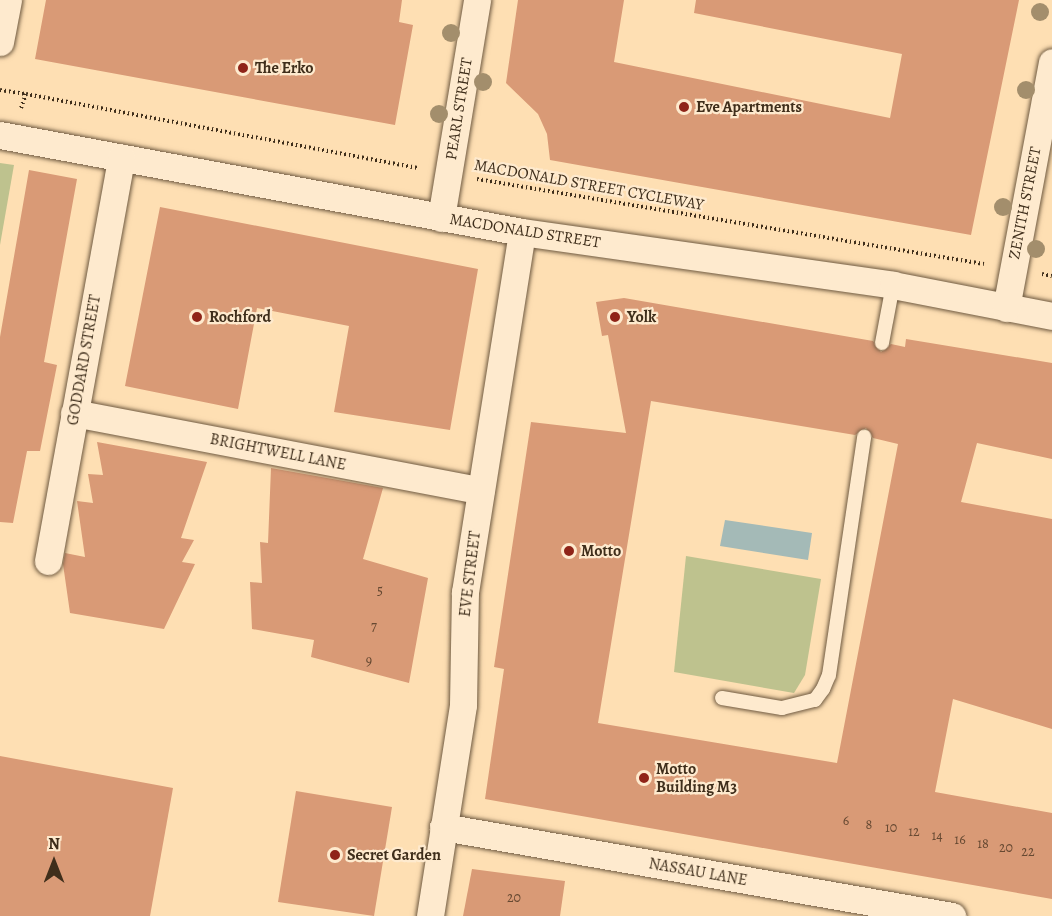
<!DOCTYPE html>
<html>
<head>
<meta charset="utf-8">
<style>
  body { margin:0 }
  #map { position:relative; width:1052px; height:916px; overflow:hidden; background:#fedfb3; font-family:Alegreya,serif }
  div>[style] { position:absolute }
  .green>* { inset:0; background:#bec28e }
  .water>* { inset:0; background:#a4bab7 }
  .building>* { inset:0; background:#d99a76 }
  .path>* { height:4px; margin-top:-2px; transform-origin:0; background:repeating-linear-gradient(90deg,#3f2e1b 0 1.5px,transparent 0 4.5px) }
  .roads { filter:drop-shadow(0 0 2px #6f5a41) drop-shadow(0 0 2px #6f5a41) }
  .service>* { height:14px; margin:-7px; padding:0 7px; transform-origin:7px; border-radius:7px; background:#feeace }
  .minor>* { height:27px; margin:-13.5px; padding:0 13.5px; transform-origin:13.5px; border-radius:13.5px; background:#feeace }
  .trees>* { width:18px; height:18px; margin:-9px; border-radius:50%; background:#a38e6c }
  .dots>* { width:16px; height:16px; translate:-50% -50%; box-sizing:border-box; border:3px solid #feeace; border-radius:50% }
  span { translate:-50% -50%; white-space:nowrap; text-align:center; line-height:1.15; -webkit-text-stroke:4.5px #feeace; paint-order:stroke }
  .number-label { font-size:14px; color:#664932 }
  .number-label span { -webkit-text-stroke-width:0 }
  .poi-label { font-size:16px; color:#3f2e1b; font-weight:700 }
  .left { translate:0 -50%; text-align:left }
  .street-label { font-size:16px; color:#3f2e1b }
  .north { position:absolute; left:24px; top:832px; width:60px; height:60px; -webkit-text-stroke:4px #feeace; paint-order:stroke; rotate:0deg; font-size:16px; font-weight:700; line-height:24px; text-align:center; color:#3f2e1b }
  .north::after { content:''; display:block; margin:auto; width:21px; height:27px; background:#3f2e1b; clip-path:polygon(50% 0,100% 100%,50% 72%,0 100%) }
</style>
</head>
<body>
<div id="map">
  <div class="green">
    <i style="clip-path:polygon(0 163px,14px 165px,0 245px)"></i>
    <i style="clip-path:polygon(686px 556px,821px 579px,805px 675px,794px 693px,674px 672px)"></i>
  </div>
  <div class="water">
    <i style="clip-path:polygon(725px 520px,812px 533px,808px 560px,720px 546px)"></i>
  </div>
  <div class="building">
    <i style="clip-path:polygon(46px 0,402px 0,399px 22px,413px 25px,395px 125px,35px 59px)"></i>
    <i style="clip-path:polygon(518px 0,624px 0,614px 62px,890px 118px,902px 54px,694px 13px,696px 0,1019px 0,971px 235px,550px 160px,547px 134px,538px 114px,506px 83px)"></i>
    <i style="clip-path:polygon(29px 170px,77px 179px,44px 362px,57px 365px,40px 451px,27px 451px,13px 523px,0 522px,0 337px)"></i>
    <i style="clip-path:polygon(160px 207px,478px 269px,450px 430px,334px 412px,349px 326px,257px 308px,238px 409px,125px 386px)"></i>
    <i style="clip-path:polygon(evenodd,624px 298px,873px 341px,881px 352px,891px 344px,905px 347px,906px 339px,1052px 363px,1052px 459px,977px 443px,961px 502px,1052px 519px,1052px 729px,953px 699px,935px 792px,1052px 813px,1052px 899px,485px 799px,504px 669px,494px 667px,531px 422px,626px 433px,608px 335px,602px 336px,596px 302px,624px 298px,651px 401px,855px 435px,866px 428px,873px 438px,898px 444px,837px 763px,598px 723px,651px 401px)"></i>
    <i style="clip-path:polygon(97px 442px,207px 462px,181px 538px,194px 540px,182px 562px,195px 564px,164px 629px,70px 613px,63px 564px,65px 553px,85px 557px,77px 501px,93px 503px,88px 474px,103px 475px)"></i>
    <i style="clip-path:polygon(271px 468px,383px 488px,363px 559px,428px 578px,409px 683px,311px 657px,314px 640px,252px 629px,250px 582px,262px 583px,260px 542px,268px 543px)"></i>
    <i style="clip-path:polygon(0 756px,173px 788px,150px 916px,0 916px)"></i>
    <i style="clip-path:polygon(296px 791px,392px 807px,374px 916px,278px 902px)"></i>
    <i style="clip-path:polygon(472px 869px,565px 881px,560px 916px,463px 916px)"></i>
  </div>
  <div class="path">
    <i style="left:0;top:90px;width:26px;rotate:9deg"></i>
    <i style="left:21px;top:108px;width:15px;rotate:-70deg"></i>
    <i style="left:26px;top:94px;width:400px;rotate:10.7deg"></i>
    <i style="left:477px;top:179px;width:514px;rotate:9.52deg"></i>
    <i style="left:1042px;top:274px;width:10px;rotate:11deg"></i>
  </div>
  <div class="roads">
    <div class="service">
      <i style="left:882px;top:343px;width:59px;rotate:-79.3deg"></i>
      <i style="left:722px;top:698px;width:61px;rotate:9.5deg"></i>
      <i style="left:782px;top:708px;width:34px;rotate:-14deg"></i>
      <i style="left:815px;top:700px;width:14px;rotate:-54deg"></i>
      <i style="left:823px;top:689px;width:15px;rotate:-67deg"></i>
      <i style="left:829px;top:675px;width:241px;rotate:-81.6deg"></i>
    </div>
    <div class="minor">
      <i style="left:0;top:42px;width:43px;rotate:-79.2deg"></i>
      <i style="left:0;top:135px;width:531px;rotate:10.53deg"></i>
      <i style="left:522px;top:232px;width:375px;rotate:8.1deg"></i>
      <i style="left:893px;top:285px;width:162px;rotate:11deg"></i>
      <i style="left:441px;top:218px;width:221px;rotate:-80.6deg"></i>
      <i style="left:1006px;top:308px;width:250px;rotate:-79.4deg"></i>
      <i style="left:74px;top:413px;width:414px;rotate:10.8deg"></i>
      <i style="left:48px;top:561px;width:410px;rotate:-79.7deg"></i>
      <i style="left:443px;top:827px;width:517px;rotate:9.92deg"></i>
      <i style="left:430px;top:916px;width:214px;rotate:-81.1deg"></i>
      <i style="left:463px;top:705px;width:113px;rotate:-89deg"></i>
      <i style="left:465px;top:592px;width:364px;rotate:-81deg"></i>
    </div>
  </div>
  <div class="trees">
    <i style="left:1040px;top:12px"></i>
    <i style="left:451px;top:33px"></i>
    <i style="left:483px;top:82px"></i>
    <i style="left:1026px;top:90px"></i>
    <i style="left:439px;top:114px"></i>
    <i style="left:1003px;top:207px"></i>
    <i style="left:1036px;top:249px"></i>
  </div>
  <div class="dots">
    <i style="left:243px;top:68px;background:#8f2418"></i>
    <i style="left:684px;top:107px;background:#8f2418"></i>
    <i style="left:197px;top:317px;background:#8f2418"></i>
    <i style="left:615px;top:317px;background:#8f2418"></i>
    <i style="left:569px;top:551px;background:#8f2418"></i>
    <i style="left:644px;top:778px;background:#8f2418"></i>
    <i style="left:335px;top:855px;background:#8f2418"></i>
  </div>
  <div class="number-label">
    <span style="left:380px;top:591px">5</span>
    <span style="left:374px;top:627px">7</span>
    <span style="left:369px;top:661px">9</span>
    <span style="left:846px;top:821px">6</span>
    <span style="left:869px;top:825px">8</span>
    <span style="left:891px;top:828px">10</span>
    <span style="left:914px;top:832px">12</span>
    <span style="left:937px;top:836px">14</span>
    <span style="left:960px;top:840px">16</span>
    <span style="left:983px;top:844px">18</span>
    <span style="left:1006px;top:848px">20</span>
    <span style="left:1028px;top:852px">22</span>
    <span style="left:514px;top:898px">20</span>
  </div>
  <div class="poi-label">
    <span class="left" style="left:255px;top:68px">The Erko</span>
    <span class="left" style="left:696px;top:107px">Eve Apartments</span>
    <span class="left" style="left:209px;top:317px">Rochford</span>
    <span class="left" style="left:627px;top:317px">Yolk</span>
    <span class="left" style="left:581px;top:551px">Motto</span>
    <span class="left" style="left:656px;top:778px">Motto<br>Building M3</span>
    <span class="left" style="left:347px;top:855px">Secret Garden</span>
  </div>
  <div class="street-label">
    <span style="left:459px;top:109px;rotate:-81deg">PEARL STREET</span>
    <span style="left:589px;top:185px;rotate:10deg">MACDONALD STREET CYCLEWAY</span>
    <span style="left:1025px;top:203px;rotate:-79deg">ZENITH STREET</span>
    <span style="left:525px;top:231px;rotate:9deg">MACDONALD STREET</span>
    <span style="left:84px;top:360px;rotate:-80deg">GODDARD STREET</span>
    <span style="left:278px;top:452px;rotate:11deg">BRIGHTWELL LANE</span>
    <span style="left:470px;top:574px;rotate:-83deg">EVE STREET</span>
    <span style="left:698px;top:872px;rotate:10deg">NASSAU LANE</span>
  </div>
  <div class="north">N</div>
</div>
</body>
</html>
